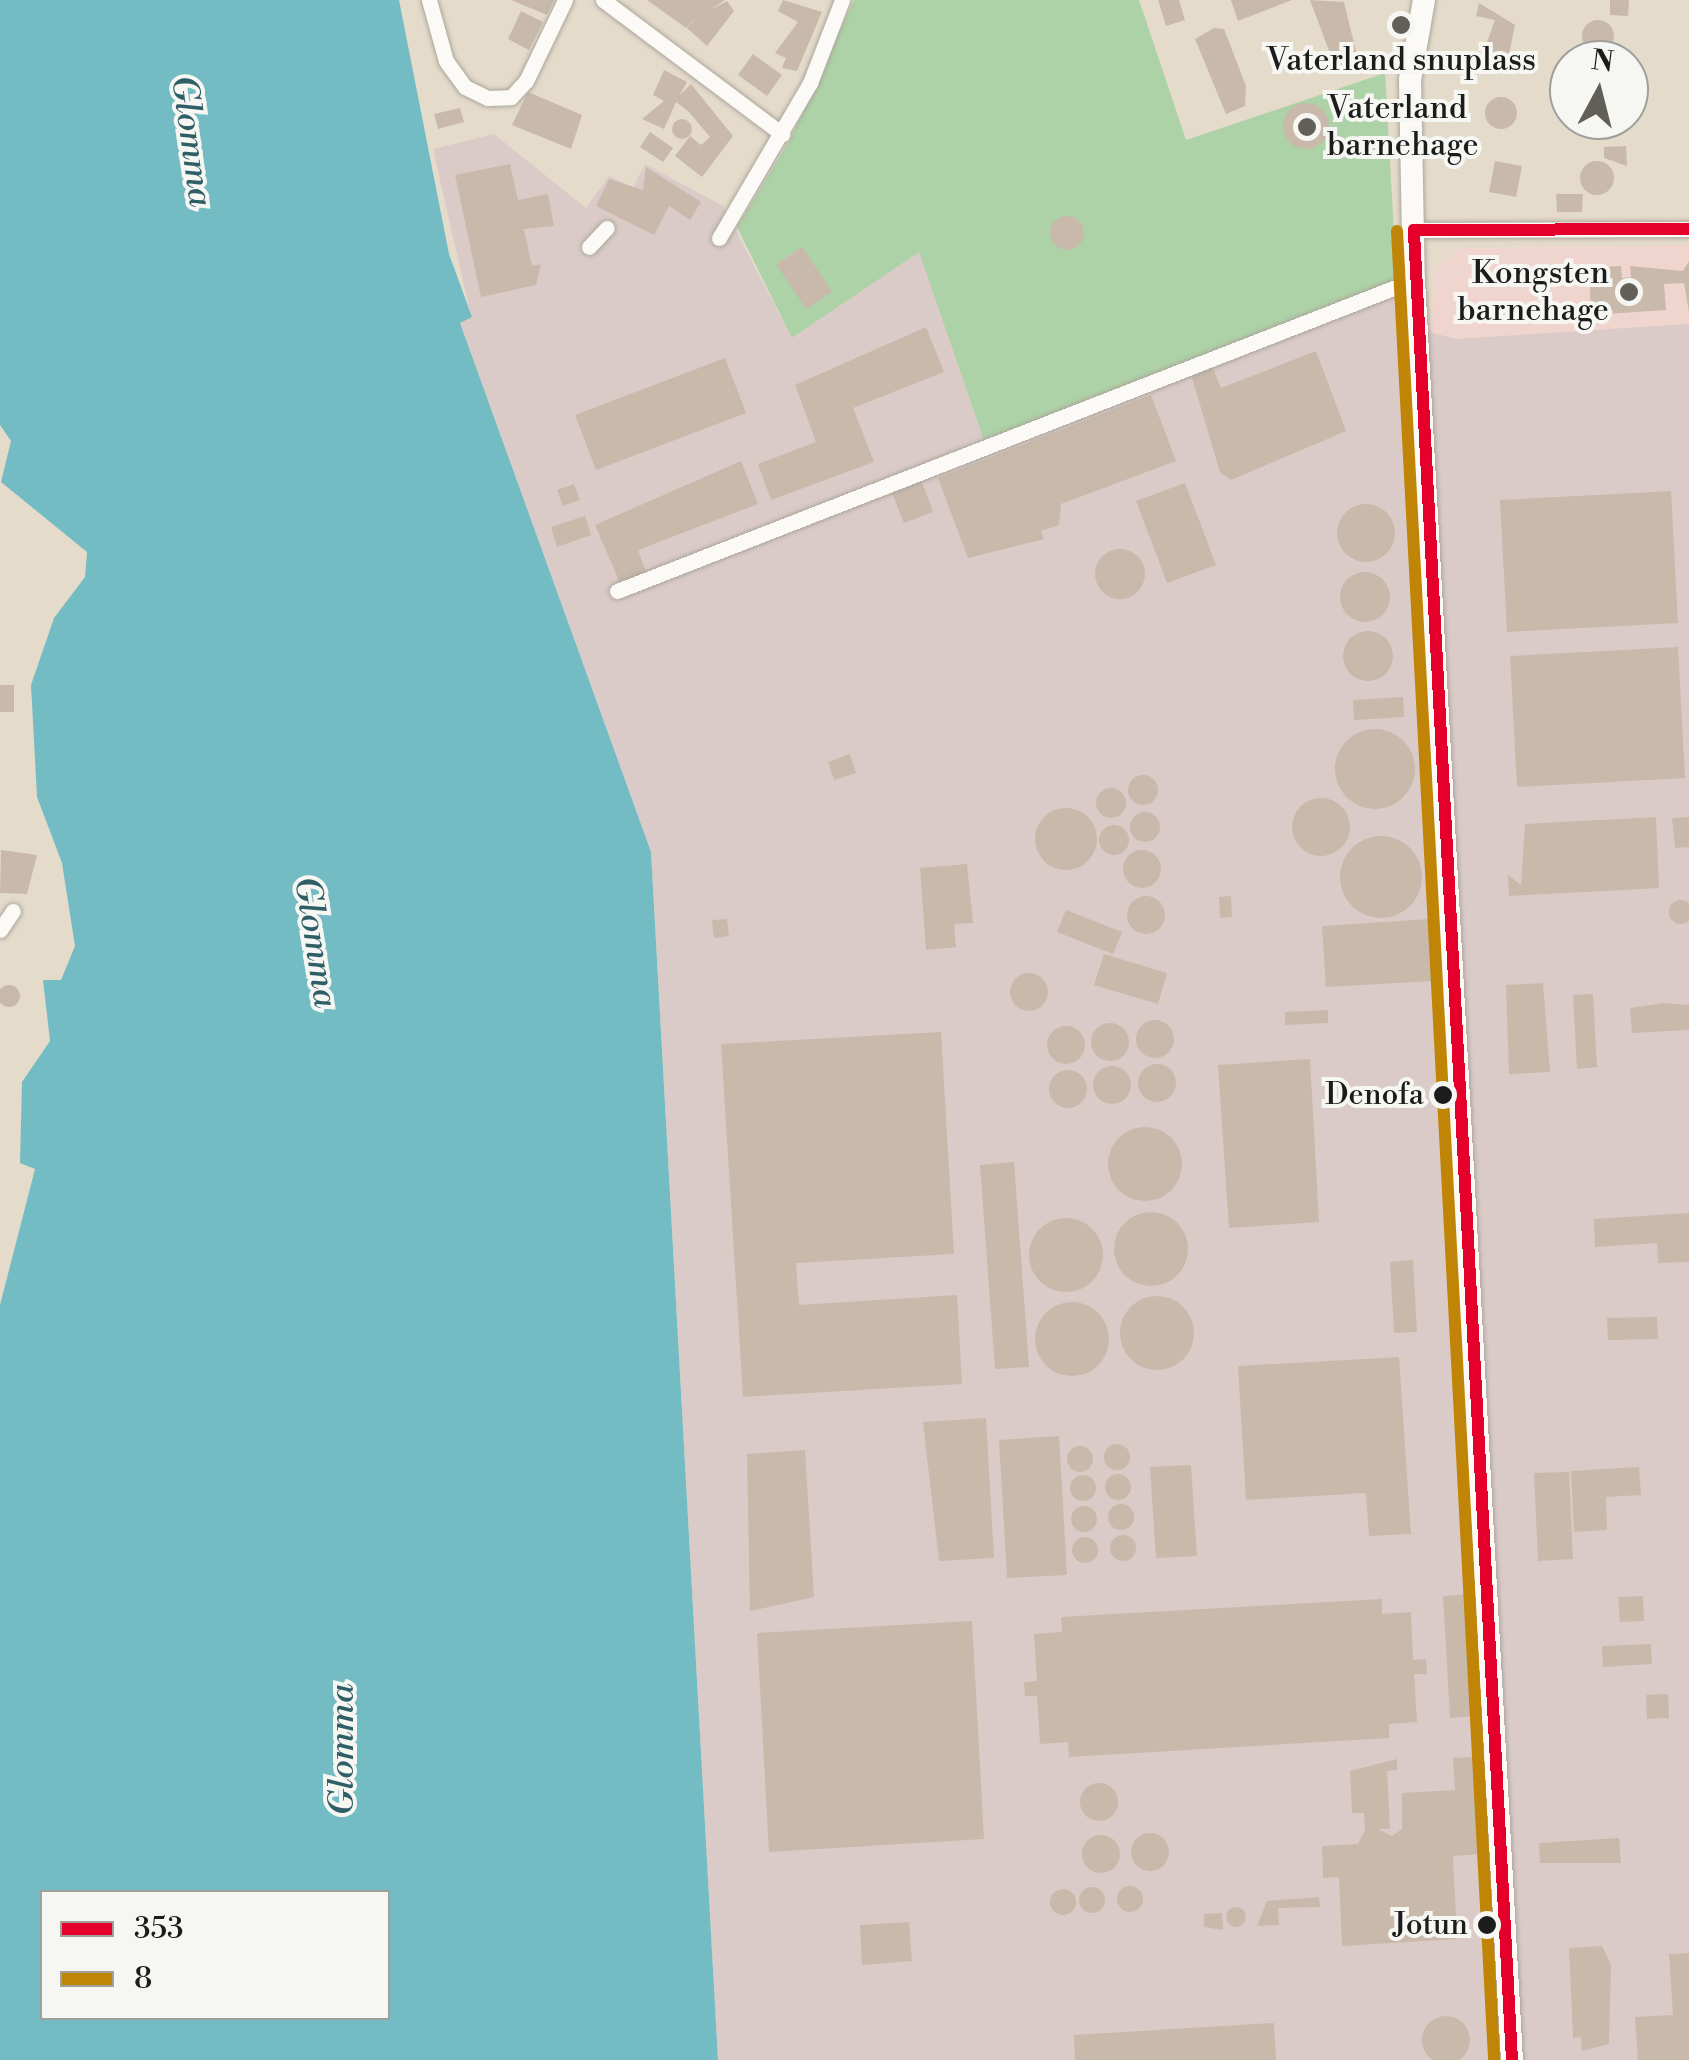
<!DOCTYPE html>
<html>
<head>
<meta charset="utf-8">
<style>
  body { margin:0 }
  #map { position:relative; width:1689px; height:2060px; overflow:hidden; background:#e5dbcb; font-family:"Libre Bodoni",serif }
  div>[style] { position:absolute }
  .built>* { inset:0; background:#efd5cd }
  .industrial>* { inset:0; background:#dbcbc8 }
  .green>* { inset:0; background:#aed2a7 }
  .water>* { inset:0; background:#74bcc4 }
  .building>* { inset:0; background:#c8b9ab }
  .round { border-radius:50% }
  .roads { filter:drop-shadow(0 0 2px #aca69c) drop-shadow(0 0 2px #aca69c) }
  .street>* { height:15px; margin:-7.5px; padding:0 7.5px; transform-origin:7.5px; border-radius:7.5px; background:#fbfaf7 }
  .secondary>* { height:22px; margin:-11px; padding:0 11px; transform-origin:11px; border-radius:11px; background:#fbfaf7 }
  .bus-1>* { height:12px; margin:-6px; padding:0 6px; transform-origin:6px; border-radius:6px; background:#e4002b }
  .bus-2>* { height:12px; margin:-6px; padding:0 6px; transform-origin:6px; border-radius:6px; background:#c08407 }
  .dots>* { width:28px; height:28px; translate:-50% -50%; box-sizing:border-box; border:5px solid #f6f6f2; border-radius:50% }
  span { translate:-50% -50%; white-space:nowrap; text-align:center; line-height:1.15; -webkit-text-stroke:8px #f6f6f2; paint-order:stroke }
  .bus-label { font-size:30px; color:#1c1c1c }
  .right { translate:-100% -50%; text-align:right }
  .poi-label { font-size:32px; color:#1c1c1c }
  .left { translate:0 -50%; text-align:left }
  .water-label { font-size:35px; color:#2e5e66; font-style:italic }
  .legend { position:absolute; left:40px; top:1890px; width:350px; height:130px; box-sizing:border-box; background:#f6f6f2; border:2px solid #9f9f9c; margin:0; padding:12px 18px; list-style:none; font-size:30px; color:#1c1c1c }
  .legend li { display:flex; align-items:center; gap:20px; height:50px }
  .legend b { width:50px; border:2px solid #9f9f9c }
  .north { position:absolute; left:1549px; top:40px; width:100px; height:100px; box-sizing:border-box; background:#f6f6f2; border:2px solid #9f9f9c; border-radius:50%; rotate:7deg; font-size:28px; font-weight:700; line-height:40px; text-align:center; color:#1c1c1c }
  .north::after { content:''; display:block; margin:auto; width:35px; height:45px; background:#625f59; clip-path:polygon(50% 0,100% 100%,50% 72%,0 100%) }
</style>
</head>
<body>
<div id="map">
  <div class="built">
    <i style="clip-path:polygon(1689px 245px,1689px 324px,1456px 339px,1429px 332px,1435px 268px,1460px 248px)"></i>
  </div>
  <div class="industrial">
    <i style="clip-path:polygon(494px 134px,586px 208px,609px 176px,633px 187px,645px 164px,723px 206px,792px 338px,918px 252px,1397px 286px,1429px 332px,1456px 339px,1689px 324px,1689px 2060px,718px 2060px,651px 852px,460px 323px,471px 316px,433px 149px)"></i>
  </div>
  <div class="green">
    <i style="clip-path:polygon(854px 0,1139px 0,1186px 140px,1385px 73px,1397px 286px,985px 443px,919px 252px,792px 338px,737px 227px,791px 138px)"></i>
  </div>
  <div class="water">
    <i style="clip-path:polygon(evenodd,0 0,399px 0,449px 254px,472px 317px,460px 323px,651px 852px,718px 2060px,0 2060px,0 1305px,35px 1169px,20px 1163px,22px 1082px,50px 1041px,43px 980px,61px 980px,75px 946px,62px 863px,37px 797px,31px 685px,54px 618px,85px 577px,87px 552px,1px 482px,11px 441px,0 425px,0 0,42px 1892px,388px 1892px,388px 2018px,42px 2018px,42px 1892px)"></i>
  </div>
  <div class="building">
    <i style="clip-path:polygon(511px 0,554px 0,547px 15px)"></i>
    <i style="clip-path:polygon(647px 0,725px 0,710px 10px,727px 1px,734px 11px,707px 46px,687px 28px,699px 15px,686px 28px)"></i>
    <i style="clip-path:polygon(783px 0,822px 12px,797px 71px,782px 68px,786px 58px,775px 53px,798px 22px,778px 11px)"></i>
    <i style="clip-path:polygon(1158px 0,1179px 0,1185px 20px,1166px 26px)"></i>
    <i style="clip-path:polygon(1231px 0,1292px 0,1238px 21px)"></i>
    <i style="clip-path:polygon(1310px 0,1344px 2px,1359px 64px,1340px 71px,1334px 64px)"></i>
    <i style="clip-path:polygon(1610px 0,1629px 0,1628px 16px,1610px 15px)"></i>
    <i style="clip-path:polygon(1479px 3px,1515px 25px,1507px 64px,1481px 59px,1495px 20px,1476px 16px)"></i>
    <i style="clip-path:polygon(521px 11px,543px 22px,529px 50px,508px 39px)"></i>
    <i class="round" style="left:1582px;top:20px;width:32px;height:32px"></i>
    <i style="clip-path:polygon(1214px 28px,1224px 29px,1246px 86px,1245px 106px,1226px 114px,1195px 39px)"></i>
    <i style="clip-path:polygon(753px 54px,782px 75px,767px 96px,738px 75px)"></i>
    <i style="clip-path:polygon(664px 70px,687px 82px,680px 95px,691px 84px,733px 136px,702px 177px,675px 156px,690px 136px,701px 145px,710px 137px,689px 112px,676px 102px,664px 129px,642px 119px,664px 101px,653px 95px)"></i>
    <i style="clip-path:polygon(528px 92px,582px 115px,571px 149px,512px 125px)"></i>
    <i class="round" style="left:1485px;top:97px;width:32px;height:32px"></i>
    <i class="round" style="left:1283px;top:103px;width:46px;height:46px"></i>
    <i style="clip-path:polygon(460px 108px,464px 122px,438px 129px,434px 114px)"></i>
    <i class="round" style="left:672px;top:119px;width:20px;height:20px"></i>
    <i style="clip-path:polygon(1583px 120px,1610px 120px,1608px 134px,1582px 129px)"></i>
    <i style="clip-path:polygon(650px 132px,673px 148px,663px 162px,640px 147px)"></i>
    <i style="clip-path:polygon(1626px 146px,1627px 166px,1604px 158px,1604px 147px)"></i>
    <i style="clip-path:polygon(1495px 161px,1522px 166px,1516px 197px,1489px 192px)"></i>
    <i class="round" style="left:1580px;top:161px;width:34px;height:34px"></i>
    <i style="clip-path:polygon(510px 164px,518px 200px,548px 194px,554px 226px,524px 229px,532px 266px,541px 264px,536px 285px,481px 297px,455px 175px)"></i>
    <i style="clip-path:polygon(646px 167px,701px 202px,690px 220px,669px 206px,654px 235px,596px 206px,609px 179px,643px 190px)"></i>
    <i style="clip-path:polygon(1556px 194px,1583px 194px,1582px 212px,1557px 212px)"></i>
    <i class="round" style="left:1050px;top:216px;width:34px;height:34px"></i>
    <i style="clip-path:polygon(802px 247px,832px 292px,806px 309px,776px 264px)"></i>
    <i style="clip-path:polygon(1689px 261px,1689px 312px,1684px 283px,1664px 284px,1666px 310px,1591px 315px,1589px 268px,1621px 266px,1622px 278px,1631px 277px,1630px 266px,1683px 271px)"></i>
    <i style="clip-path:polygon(926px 327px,944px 372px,853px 408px,874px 462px,771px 500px,758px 464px,816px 442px,795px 385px)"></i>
    <i style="clip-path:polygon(1316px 351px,1346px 431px,1231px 480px,1220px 472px,1190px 371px,1211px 363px,1221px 388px)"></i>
    <i style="clip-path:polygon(725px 358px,746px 413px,596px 470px,575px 415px)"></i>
    <i style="clip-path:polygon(1151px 395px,1176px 461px,1061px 504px,1059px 525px,1041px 531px,1044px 539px,968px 558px,938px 478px)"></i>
    <i style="clip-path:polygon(741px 461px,758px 504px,638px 550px,646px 572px,620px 583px,595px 525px)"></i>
    <i style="clip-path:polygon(922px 482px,933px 512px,904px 523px,892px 493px)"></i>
    <i style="clip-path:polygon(1185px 483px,1216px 565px,1167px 583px,1136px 501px)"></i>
    <i style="clip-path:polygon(574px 484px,580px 500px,563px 506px,557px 490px)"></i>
    <i style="clip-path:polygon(1671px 491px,1678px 623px,1507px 632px,1500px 500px)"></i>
    <i class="round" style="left:1337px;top:504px;width:58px;height:58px"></i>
    <i style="clip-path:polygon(585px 516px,591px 535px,557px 547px,551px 527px)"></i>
    <i class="round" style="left:1095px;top:549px;width:50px;height:50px"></i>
    <i class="round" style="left:1340px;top:572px;width:50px;height:50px"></i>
    <i class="round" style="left:1343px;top:631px;width:50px;height:50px"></i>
    <i style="clip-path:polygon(1678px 647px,1685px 778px,1517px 787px,1510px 656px)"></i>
    <i style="clip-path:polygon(0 685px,14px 685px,14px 712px,0 712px)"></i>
    <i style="clip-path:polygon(1403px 697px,1404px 717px,1354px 720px,1353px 700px)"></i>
    <i class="round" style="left:1335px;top:729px;width:80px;height:80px"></i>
    <i style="clip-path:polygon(850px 754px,856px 773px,834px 780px,828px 762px)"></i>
    <i class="round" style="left:1128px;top:775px;width:30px;height:30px"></i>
    <i class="round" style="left:1096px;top:788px;width:30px;height:30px"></i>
    <i class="round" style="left:1292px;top:798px;width:58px;height:58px"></i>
    <i class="round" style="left:1035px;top:808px;width:62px;height:62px"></i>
    <i class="round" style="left:1130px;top:812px;width:30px;height:30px"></i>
    <i style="clip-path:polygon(1656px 817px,1659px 888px,1509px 896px,1508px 875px,1521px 885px,1525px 824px)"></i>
    <i style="clip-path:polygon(1689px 817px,1689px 847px,1675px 848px,1672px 818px)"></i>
    <i class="round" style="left:1099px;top:825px;width:30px;height:30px"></i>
    <i class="round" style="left:1340px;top:836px;width:82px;height:82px"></i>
    <i style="clip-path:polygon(1px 850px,37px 855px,27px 894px,0 893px)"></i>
    <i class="round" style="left:1123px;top:850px;width:38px;height:38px"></i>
    <i style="clip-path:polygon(967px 864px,973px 923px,954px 924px,956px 947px,926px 950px,920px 868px)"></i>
    <i style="clip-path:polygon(1231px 896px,1232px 917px,1220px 918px,1219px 897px)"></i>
    <i class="round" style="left:1127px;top:896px;width:38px;height:38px"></i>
    <i class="round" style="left:1669px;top:900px;width:24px;height:24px"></i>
    <i style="clip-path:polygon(1066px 910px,1122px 932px,1113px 954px,1057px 932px)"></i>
    <i style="clip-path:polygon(727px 919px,729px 936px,714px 938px,712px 920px)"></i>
    <i style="clip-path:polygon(1429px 919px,1433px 981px,1326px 987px,1322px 926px)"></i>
    <i style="clip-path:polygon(1104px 954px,1167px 973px,1158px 1004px,1094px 985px)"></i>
    <i class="round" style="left:1010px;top:973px;width:38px;height:38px"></i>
    <i style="clip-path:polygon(1543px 983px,1550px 1072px,1509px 1074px,1506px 985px)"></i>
    <i class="round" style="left:-2px;top:985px;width:22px;height:22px"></i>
    <i style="clip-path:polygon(1593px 994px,1597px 1067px,1577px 1069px,1573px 995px)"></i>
    <i style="clip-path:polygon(1665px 1003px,1689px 1005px,1689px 1030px,1632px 1033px,1630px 1008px)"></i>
    <i style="clip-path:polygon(1328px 1010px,1328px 1023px,1285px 1025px,1285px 1012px)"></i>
    <i class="round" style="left:1136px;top:1020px;width:38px;height:38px"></i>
    <i class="round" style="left:1091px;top:1023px;width:38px;height:38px"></i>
    <i class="round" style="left:1047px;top:1026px;width:38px;height:38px"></i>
    <i style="clip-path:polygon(941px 1032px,954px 1254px,796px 1263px,799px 1305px,957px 1295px,962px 1384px,743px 1397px,721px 1044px)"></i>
    <i style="clip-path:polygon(1310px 1059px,1319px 1222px,1229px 1228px,1218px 1065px)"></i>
    <i class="round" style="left:1138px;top:1064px;width:38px;height:38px"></i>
    <i class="round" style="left:1093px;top:1066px;width:38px;height:38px"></i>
    <i class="round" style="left:1049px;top:1070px;width:38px;height:38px"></i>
    <i class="round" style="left:1108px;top:1127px;width:74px;height:74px"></i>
    <i style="clip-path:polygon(1014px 1162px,1029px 1367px,995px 1369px,980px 1165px)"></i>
    <i class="round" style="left:1114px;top:1212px;width:74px;height:74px"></i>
    <i style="clip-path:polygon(1689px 1213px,1689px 1262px,1658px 1263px,1657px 1243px,1595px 1247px,1594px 1219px)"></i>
    <i class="round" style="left:1029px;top:1218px;width:74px;height:74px"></i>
    <i style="clip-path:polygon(1413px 1260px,1417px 1332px,1394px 1333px,1390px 1262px)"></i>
    <i class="round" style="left:1120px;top:1296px;width:74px;height:74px"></i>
    <i class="round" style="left:1035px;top:1302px;width:74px;height:74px"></i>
    <i style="clip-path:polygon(1657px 1317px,1658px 1339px,1608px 1340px,1607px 1318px)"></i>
    <i style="clip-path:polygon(1399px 1357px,1411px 1534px,1369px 1536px,1366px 1493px,1246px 1500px,1238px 1366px)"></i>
    <i style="clip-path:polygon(986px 1418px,994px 1558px,939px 1561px,923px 1422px)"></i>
    <i style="clip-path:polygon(1059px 1436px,1067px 1575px,1007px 1578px,999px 1440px)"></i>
    <i class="round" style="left:1104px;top:1444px;width:26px;height:26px"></i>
    <i class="round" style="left:1067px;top:1446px;width:26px;height:26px"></i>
    <i style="clip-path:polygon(805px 1450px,814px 1597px,750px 1611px,747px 1454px)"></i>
    <i style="clip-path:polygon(1191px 1465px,1197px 1556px,1156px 1558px,1150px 1467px)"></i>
    <i style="clip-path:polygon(1639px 1467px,1641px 1495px,1606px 1497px,1607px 1530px,1574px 1532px,1571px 1471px)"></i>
    <i style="clip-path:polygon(1569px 1472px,1573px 1559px,1538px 1561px,1534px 1473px)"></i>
    <i class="round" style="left:1105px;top:1474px;width:26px;height:26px"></i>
    <i class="round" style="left:1070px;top:1475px;width:26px;height:26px"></i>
    <i class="round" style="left:1108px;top:1504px;width:26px;height:26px"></i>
    <i class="round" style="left:1071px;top:1506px;width:26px;height:26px"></i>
    <i class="round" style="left:1110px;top:1535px;width:26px;height:26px"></i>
    <i class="round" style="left:1072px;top:1537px;width:26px;height:26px"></i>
    <i style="clip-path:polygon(1467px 1594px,1474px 1716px,1450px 1718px,1443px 1596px)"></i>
    <i style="clip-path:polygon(1643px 1596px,1644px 1621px,1620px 1622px,1618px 1597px)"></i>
    <i style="clip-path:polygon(1382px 1599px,1382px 1614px,1411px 1612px,1413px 1660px,1426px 1659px,1427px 1674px,1414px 1674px,1417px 1722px,1389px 1724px,1389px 1738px,1069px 1757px,1068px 1742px,1040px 1744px,1037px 1696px,1025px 1696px,1024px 1682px,1037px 1681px,1034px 1634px,1062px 1632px,1061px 1617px)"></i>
    <i style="clip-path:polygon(972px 1621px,984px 1839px,769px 1852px,757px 1633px)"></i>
    <i style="clip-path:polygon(1651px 1644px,1652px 1664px,1603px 1667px,1602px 1646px)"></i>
    <i style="clip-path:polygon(1668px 1694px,1669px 1718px,1647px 1719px,1646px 1695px)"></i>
    <i style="clip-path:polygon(1477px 1757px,1482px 1854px,1453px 1856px,1457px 1939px,1342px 1946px,1339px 1877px,1323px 1878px,1322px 1846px,1358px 1844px,1365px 1830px,1364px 1813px,1352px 1813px,1350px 1771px,1397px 1759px,1397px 1770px,1387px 1771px,1390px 1829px,1378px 1829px,1392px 1836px,1402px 1829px,1402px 1793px,1455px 1790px,1453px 1758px)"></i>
    <i class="round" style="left:1080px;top:1783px;width:38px;height:38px"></i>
    <i class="round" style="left:1131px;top:1833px;width:38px;height:38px"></i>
    <i class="round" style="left:1082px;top:1835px;width:38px;height:38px"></i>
    <i style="clip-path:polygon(1619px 1838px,1621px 1863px,1540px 1863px,1539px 1843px)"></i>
    <i class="round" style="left:1117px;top:1886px;width:26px;height:26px"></i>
    <i class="round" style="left:1079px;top:1887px;width:26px;height:26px"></i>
    <i class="round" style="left:1050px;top:1889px;width:26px;height:26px"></i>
    <i style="clip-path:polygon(1319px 1897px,1320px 1907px,1278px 1908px,1279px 1925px,1257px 1926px,1267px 1901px)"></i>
    <i class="round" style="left:1226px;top:1907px;width:20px;height:20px"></i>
    <i style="clip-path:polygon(1222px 1913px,1223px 1930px,1204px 1927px,1204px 1914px)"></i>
    <i style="clip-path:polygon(909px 1922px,912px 1961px,862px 1965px,860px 1925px)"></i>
    <i style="clip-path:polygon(1602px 1946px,1611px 1964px,1609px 2044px,1582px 2051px,1581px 2037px,1573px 2038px,1569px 1948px)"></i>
    <i style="clip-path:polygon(1689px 1953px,1689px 2060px,1638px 2060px,1635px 2017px,1673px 2015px,1669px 1954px)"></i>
    <i class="round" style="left:1422px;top:2016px;width:48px;height:48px"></i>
    <i style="clip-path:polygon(1274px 2023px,1276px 2060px,1075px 2060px,1074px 2035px)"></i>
  </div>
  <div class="roads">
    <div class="street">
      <i style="left:429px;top:0;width:63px;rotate:74.4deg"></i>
      <i style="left:446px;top:61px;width:32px;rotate:54deg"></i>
      <i style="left:465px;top:87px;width:25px;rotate:26deg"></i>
      <i style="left:488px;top:98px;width:23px;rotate:-2deg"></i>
      <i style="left:511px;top:97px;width:22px;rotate:-47deg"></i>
      <i style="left:526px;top:81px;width:90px;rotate:-64.3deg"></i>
      <i style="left:603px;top:0;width:224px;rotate:36.8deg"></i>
      <i style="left:1414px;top:230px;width:275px;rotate:-0.2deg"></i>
      <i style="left:719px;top:238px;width:180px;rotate:-59.6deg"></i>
      <i style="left:810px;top:83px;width:89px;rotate:-68.9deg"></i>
      <i style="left:589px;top:247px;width:26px;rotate:-47deg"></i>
      <i style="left:617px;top:591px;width:856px;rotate:-21.32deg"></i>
      <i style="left:0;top:930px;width:23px;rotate:-56deg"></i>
    </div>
    <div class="secondary">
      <i style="left:1424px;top:0;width:81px;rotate:99.9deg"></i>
      <i style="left:1410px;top:80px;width:200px;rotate:88.9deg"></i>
      <i style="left:1414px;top:280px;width:1783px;rotate:86.85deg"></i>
    </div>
  </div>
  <div class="bus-1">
    <i style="left:1512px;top:2060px;width:1833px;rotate:-93.07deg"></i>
    <i style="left:1414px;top:230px;width:275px;rotate:-0.2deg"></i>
  </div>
  <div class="bus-2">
    <i style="left:1397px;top:231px;width:1832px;rotate:86.96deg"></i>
  </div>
  <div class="dots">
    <i style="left:1401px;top:25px;background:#625f59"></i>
    <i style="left:1307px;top:127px;background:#625f59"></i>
    <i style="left:1629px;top:292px;background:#625f59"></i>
    <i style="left:1443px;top:1095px;background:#1c1c1c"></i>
    <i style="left:1487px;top:1925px;background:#1c1c1c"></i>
  </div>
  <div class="bus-label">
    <span class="right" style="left:1424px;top:1095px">Denofa</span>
    <span class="right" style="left:1468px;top:1925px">Jotun</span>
  </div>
  <div class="poi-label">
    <span style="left:1401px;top:60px">Vaterland snuplass</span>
    <span class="left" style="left:1327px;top:127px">Vaterland<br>barnehage</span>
    <span class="right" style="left:1609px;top:292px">Kongsten<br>barnehage</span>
  </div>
  <div class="water-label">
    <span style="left:191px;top:141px;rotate:82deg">Glomma</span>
    <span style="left:315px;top:942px;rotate:81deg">Glomma</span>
    <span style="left:343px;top:1750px;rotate:-90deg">Glomma</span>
  </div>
  <ul class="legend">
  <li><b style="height:12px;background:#e4002b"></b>353</li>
  <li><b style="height:12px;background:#c08407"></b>8</li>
  </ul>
  <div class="north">N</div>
</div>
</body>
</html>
